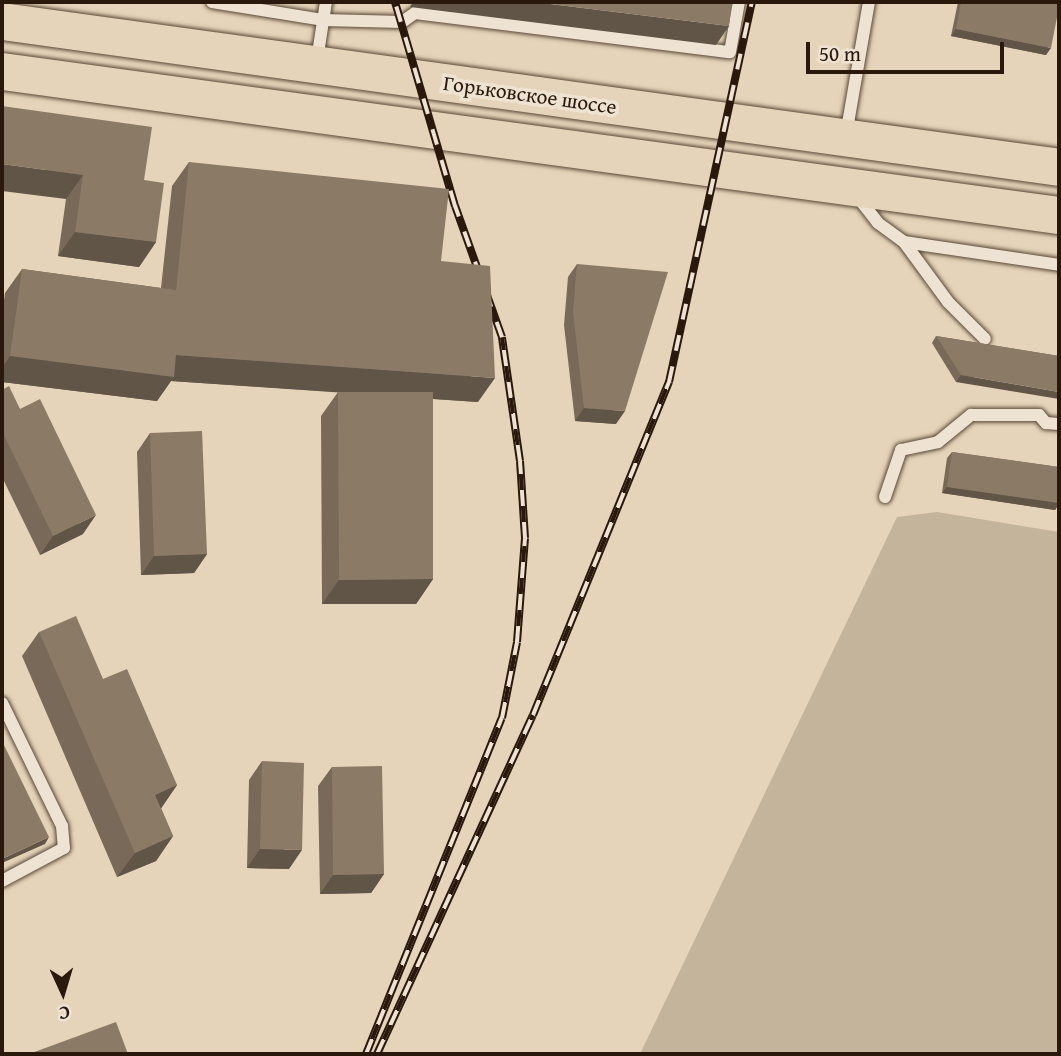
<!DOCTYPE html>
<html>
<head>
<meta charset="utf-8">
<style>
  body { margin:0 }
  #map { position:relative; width:1061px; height:1056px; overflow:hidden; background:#e5d4b9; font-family:"Gentium Book Plus",serif }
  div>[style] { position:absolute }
  .green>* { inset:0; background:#c5b49c }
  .roads { filter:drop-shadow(0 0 2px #594737) drop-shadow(0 0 2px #594737) }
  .service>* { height:12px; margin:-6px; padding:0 6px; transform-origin:6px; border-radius:6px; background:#eee3d2 }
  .primary>* { height:37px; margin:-18.5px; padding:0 18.5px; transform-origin:18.5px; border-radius:18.5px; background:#e5d4b9 }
  .rail>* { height:8px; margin-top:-4px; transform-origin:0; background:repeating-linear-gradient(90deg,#eee3d2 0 16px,#2a180c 0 32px); box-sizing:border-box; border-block:2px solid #2a180c }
  .wall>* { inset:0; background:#786958 }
  .shaded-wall>* { inset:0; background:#615547 }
  .building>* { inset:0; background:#8b7a66 }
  span { translate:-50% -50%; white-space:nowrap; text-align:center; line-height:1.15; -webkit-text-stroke:7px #eee3d2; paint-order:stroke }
  .street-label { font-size:21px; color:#2a180c }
  .frame { position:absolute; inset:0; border:4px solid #2a180c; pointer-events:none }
  .north { position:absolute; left:28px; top:958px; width:70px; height:70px; -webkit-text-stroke:5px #eee3d2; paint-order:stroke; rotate:176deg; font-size:19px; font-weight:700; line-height:28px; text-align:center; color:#2a180c }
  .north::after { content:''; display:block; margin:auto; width:24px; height:32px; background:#2a180c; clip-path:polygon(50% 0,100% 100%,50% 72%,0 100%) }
  .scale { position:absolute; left:806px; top:42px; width:198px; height:32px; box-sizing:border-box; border:4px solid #2a180c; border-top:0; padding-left:9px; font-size:21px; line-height:24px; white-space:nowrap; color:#2a180c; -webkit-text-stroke:5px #eee3d2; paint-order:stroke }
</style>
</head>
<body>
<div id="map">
  <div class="green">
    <i style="clip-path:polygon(937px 512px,1059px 532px,1059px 1054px,640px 1054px,897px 517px)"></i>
  </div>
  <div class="roads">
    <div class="service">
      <i style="left:212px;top:2px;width:112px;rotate:9.2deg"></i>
      <i style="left:323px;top:20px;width:79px;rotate:1.5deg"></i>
      <i style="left:402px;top:22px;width:16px;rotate:-35deg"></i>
      <i style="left:415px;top:13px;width:317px;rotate:7.1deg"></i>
      <i style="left:730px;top:52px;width:51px;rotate:-79.8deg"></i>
      <i style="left:317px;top:60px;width:59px;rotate:-81.2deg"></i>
      <i style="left:846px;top:135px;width:135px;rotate:-80.2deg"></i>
      <i style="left:857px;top:196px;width:34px;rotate:52deg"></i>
      <i style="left:878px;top:223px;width:32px;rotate:36deg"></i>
      <i style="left:904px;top:242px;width:74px;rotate:53.7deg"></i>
      <i style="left:948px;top:302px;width:52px;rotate:45deg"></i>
      <i style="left:904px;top:242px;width:157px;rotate:8.4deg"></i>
      <i style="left:885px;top:497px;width:50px;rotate:-71.2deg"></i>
      <i style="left:901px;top:450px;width:38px;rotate:-12deg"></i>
      <i style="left:938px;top:442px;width:43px;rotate:-39.3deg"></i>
      <i style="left:971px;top:415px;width:68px"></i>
      <i style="left:1039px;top:415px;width:11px;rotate:49deg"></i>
      <i style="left:1046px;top:423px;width:13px;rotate:4deg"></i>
      <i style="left:2px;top:703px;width:137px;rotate:64deg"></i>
      <i style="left:62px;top:826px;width:22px;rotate:85deg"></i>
      <i style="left:64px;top:848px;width:70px;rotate:152deg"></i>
    </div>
    <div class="primary">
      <i style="left:2px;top:21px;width:1067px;rotate:7.86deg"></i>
      <i style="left:2px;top:71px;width:1067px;rotate:7.76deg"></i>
    </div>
  </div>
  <div class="rail">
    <i style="left:366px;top:1054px;width:362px;rotate:-68deg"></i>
    <i style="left:502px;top:718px;width:77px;rotate:-78.8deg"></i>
    <i style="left:517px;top:642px;width:104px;rotate:-85.6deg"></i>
    <i style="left:525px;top:538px;width:77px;rotate:-93.7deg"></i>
    <i style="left:520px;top:461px;width:125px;rotate:-98.3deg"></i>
    <i style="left:502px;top:337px;width:139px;rotate:-109.7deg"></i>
    <i style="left:455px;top:206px;width:213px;rotate:-106.4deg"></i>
    <i style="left:377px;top:1054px;width:373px;rotate:-65.3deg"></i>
    <i style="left:533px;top:715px;width:360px;rotate:-67.8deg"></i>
    <i style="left:669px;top:382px;width:389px;rotate:-77.7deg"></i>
  </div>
  <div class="wall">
    <i style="clip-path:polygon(958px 2px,1059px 2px,1046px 55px,951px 36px)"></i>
    <i style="clip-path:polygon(2px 106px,144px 180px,156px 242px,139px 267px,58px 256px,66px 199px)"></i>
    <i style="clip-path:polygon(189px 162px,441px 261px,478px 402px,433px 399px,433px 579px,416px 604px,322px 604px,321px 416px,338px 392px,171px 381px,157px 401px,2px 382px,2px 315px,5px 293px,22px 269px,161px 288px,172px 186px)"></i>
    <i style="clip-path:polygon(577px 264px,616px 424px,575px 421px,564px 325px,568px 277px)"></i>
    <i style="clip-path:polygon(936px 336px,1059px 356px,956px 382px,932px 343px)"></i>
    <i style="clip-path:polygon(2px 390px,20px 409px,83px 534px,40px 555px,2px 477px)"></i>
    <i style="clip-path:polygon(150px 433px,207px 554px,194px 573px,141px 575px,137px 452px)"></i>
    <i style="clip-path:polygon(952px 452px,1059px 467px,1059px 504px,1055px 510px,942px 493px,947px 458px)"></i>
    <i style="clip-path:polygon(39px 632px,103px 679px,177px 785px,161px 808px,173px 836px,156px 861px,117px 877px,22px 656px)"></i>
    <i style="clip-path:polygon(262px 761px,289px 869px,247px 868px,249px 780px)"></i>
    <i style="clip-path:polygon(332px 767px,384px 874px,371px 893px,320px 894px,318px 786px)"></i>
  </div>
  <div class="shaded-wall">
    <i style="clip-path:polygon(413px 2px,534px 2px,729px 26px,716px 45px,410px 7px)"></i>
    <i style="clip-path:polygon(956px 29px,1051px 48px,1046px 55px,951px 36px)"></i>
    <i style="clip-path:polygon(2px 164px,83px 175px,66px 199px,2px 191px)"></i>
    <i style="clip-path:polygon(75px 232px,156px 242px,139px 267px,58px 256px)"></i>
    <i style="clip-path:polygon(176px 355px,495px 378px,478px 402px,171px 381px,157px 401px,2px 382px,2px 368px,10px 356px)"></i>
    <i style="clip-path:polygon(961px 375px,1059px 392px,1059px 399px,956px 382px)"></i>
    <i style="clip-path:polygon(584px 408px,625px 411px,616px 424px,575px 421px)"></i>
    <i style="clip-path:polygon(947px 487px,1059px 503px,1059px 504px,1055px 510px,942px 493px)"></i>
    <i style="clip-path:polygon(96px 515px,83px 534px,40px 555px,53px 536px)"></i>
    <i style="clip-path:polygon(207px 554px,194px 573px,141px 575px,154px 556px)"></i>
    <i style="clip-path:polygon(433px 579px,416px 604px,322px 604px,339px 580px)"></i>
    <i style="clip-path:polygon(177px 785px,160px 810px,155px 795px)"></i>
    <i style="clip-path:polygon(173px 836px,156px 861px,117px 877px,135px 853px)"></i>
    <i style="clip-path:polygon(49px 837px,45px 844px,2px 863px,2px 859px)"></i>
    <i style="clip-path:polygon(260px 849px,302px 850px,289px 869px,247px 868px)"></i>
    <i style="clip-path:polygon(384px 874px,371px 893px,320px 894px,333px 875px)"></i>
  </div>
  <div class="building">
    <i style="clip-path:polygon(534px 2px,732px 2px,729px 26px)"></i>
    <i style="clip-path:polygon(961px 2px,1059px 2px,1059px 7px,1051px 48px,956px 29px)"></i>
    <i style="clip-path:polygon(2px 106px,152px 127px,144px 180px,164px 183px,156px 242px,75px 232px,83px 175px,2px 164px)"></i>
    <i style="clip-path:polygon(189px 162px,449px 189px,441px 261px,490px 266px,495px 378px,176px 355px,174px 377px,10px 356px,22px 269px,176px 290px)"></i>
    <i style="clip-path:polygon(577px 264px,668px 272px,625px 411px,584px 408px,573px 312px)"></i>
    <i style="clip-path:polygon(936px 336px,1059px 356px,1059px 392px,961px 375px)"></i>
    <i style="clip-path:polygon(9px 386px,20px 409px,40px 399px,96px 515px,53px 536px,2px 431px,2px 390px)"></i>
    <i style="clip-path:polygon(338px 392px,433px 392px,433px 579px,339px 580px)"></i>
    <i style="clip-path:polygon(202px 431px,207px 554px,154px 556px,150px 433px)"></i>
    <i style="clip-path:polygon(952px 452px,1059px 467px,1059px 503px,947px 487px)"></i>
    <i style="clip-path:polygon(76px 616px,103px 679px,127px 669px,177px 785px,155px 795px,173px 836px,135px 853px,39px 632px)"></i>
    <i style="clip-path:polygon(2px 741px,49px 837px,2px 859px)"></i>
    <i style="clip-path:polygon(262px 761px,304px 763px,302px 850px,260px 849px)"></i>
    <i style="clip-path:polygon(382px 766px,384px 874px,333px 875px,332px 767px)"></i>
    <i style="clip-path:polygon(116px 1022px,128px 1054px,29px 1054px)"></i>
  </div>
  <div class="street-label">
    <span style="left:530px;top:95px;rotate:8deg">Горьковское шоссе</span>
  </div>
  <div class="frame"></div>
  <div class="north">С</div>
  <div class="scale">50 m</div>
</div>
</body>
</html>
